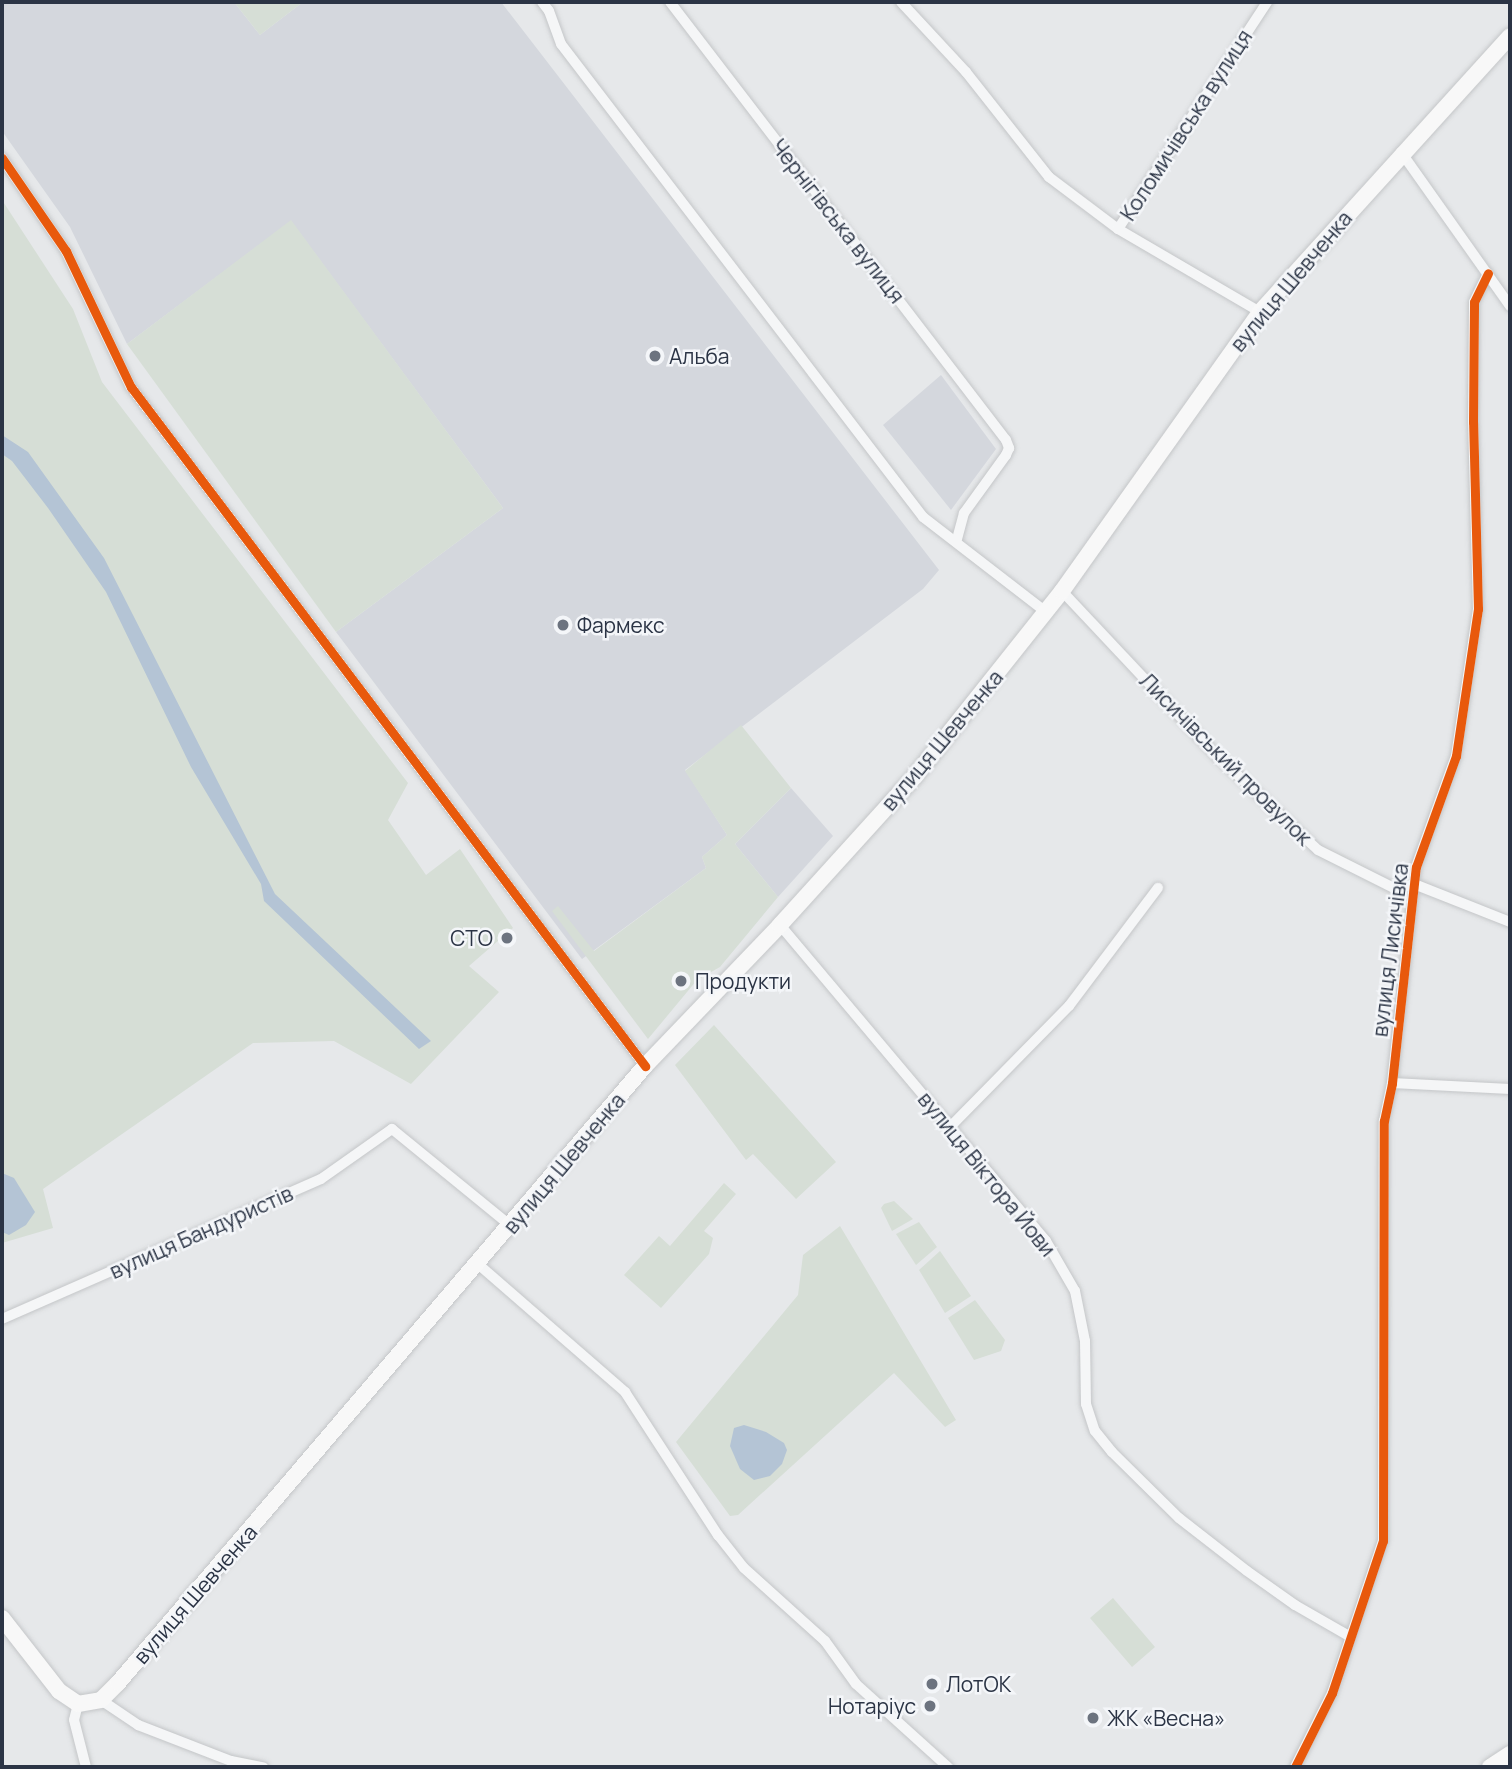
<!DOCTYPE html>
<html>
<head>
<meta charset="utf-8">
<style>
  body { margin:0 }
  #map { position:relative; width:1512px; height:1769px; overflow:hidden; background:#e6e8ea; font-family:Manrope,sans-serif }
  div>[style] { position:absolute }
  .built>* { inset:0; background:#d4d7dd }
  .green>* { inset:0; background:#d6ded6 }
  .water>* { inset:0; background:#b4c4d5 }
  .roads { filter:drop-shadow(0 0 2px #c4c6c8) drop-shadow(0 0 2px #c4c6c8) }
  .minor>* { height:10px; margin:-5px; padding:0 5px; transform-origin:5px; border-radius:5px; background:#f5f6f7 }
  .secondary>* { height:16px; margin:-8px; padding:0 8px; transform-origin:8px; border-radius:8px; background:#f8f8f8 }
  .cycleway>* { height:9px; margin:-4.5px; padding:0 4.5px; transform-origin:4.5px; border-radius:4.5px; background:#e8590c }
  .dots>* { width:19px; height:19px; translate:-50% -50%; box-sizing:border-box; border:4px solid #f4f6f9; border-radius:50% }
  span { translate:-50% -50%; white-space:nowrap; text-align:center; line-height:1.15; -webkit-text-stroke:5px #f4f6f9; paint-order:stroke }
  .street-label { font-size:21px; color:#2b3445 }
  .poi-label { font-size:21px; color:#2b3445 }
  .left { translate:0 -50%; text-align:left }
  .right { translate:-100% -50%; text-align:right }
  .frame { position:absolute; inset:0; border:4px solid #2b3445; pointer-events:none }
</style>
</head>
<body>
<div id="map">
  <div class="built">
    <i style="clip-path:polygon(2px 2px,234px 2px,260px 35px,303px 2px,501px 2px,939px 570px,923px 589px,685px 770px,727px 835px,702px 857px,706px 868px,582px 959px,336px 632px,503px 508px,291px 221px,127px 344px,70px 227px,2px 131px)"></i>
    <i style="clip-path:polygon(941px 375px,996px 449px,951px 510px,883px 425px)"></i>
    <i style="clip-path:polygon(791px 788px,833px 836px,778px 897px,735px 844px)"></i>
  </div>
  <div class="green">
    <i style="clip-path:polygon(234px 2px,303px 2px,260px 35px)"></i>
    <i style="clip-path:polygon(2px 200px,73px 309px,102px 382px,408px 783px,388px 820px,426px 875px,460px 849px,513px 928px,469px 966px,499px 992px,411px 1084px,334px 1041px,253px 1043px,43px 1189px,53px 1228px,2px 1243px)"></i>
    <i style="clip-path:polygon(291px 220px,503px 508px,336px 632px,127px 344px)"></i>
    <i style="clip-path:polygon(741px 725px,791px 788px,735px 844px,778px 897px,720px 967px,697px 980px,648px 1039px,552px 911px,558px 906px,594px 951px,706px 868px,702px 857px,727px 835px,685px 771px)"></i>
    <i style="clip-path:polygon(714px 1025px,836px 1162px,796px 1199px,753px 1154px,746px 1160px,675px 1065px)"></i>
    <i style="clip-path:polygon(724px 1183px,736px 1194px,704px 1231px,713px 1238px,709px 1254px,661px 1308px,624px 1275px,659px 1236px,670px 1246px)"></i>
    <i style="clip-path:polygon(894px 1201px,913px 1219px,892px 1231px,881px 1208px,884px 1204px)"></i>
    <i style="clip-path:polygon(919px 1222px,937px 1247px,916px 1265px,896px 1234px)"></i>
    <i style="clip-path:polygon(840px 1226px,956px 1420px,945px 1427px,894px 1373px,738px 1515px,730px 1516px,676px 1442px,798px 1295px,803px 1255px)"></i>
    <i style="clip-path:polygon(940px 1251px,971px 1296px,945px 1313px,919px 1270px)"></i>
    <i style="clip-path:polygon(975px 1300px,1005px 1340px,1001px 1351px,974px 1360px,948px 1318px)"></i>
    <i style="clip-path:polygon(1113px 1598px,1155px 1647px,1132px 1667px,1090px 1618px)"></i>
  </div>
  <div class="water">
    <i style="clip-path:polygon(2px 435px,28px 452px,104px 558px,275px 894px,431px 1041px,419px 1049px,264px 901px,261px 884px,191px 767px,106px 592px,48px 508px,12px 461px,2px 454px)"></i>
    <i style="clip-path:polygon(2px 1173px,14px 1178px,35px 1212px,26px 1225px,9px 1235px,2px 1232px)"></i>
    <i style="clip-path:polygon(744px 1425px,766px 1432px,784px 1443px,787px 1450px,782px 1464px,770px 1476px,754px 1480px,740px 1469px,730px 1446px,734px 1428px)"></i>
  </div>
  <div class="roads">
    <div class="minor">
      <i style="left:542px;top:2px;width:11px;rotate:52deg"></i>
      <i style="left:549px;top:11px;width:35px;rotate:70deg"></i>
      <i style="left:561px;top:44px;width:596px;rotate:52.57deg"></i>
      <i style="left:923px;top:517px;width:155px;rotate:37.7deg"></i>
      <i style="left:670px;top:2px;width:552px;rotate:52.51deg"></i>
      <i style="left:1006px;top:440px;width:9px;rotate:69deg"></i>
      <i style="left:1009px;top:448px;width:8px;rotate:113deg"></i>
      <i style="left:1006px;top:455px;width:72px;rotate:125.9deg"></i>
      <i style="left:964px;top:513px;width:28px;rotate:105deg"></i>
      <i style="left:901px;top:2px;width:96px;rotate:47.1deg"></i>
      <i style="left:966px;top:72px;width:134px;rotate:51.7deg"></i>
      <i style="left:1049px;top:177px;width:86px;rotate:37deg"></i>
      <i style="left:1118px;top:229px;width:272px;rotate:-56.7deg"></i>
      <i style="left:1401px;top:152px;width:189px;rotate:54.7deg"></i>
      <i style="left:2px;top:158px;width:113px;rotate:55.5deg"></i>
      <i style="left:66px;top:251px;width:151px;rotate:64.5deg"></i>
      <i style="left:131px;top:387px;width:852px;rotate:52.87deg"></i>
      <i style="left:1118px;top:229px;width:164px;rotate:30.3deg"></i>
      <i style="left:1062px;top:591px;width:225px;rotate:46.8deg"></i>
      <i style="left:1216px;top:755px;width:139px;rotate:43deg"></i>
      <i style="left:1318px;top:850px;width:87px;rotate:26.6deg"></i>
      <i style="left:1396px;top:889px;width:19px;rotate:-16deg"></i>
      <i style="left:1414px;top:884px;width:103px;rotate:21.6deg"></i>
      <i style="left:780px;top:925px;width:413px;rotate:49.9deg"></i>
      <i style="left:1046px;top:1241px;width:58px;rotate:59.9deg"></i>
      <i style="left:1075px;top:1291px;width:51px;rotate:78.7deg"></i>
      <i style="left:1085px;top:1341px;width:63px;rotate:89.1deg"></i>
      <i style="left:1086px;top:1404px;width:28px;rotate:72deg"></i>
      <i style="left:1095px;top:1431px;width:27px;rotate:51deg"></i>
      <i style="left:1112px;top:1452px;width:94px;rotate:44.6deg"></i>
      <i style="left:1179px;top:1518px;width:86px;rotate:37.9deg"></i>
      <i style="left:1247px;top:1571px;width:59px;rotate:35.3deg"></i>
      <i style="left:1295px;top:1605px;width:62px;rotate:29.9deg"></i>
      <i style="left:1392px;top:1083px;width:118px;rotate:2.9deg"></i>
      <i style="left:950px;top:1127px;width:170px;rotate:-45.5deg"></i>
      <i style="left:1069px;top:1006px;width:148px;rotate:-53deg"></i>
      <i style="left:478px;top:1264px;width:195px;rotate:41deg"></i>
      <i style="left:625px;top:1392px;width:171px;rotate:57deg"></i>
      <i style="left:718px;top:1535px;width:42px;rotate:51.8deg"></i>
      <i style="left:744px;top:1568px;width:109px;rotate:42deg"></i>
      <i style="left:825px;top:1641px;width:53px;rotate:54.2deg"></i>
      <i style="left:856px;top:1684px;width:124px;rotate:42.1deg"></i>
      <i style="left:2px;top:1319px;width:348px;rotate:-23.7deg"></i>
      <i style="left:321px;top:1179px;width:87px;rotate:-35.2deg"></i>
      <i style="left:392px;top:1129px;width:154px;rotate:39.2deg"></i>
      <i style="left:101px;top:1700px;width:45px;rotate:34deg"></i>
      <i style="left:138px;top:1725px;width:100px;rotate:21.2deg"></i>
      <i style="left:231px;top:1761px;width:33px;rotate:11deg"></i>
      <i style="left:78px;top:1704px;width:16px;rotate:104deg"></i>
      <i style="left:74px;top:1720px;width:49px;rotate:75.7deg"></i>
      <i style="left:1295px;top:1767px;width:83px;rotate:-63.4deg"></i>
      <i style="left:1332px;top:1693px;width:160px;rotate:-71.5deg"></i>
      <i style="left:1383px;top:1541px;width:420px;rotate:-89.9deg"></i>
      <i style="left:1384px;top:1121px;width:39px;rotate:-78deg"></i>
      <i style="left:1392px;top:1083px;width:217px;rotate:-83.7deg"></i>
      <i style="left:1416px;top:867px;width:118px;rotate:-70.2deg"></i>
      <i style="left:1456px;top:756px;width:149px;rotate:-81.5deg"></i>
      <i style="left:1478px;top:609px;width:187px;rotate:-91.5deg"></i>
      <i style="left:1473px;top:422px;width:120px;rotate:-89.5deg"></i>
      <i style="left:1474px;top:302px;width:32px;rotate:-64deg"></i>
    </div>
    <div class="secondary">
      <i style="left:2px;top:1618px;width:93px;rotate:52deg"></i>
      <i style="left:59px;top:1691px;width:23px;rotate:34deg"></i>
      <i style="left:78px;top:1704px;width:23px;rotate:-10deg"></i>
      <i style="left:101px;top:1700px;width:24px;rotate:-45deg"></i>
      <i style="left:118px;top:1683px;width:811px;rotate:-49.5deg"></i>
      <i style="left:645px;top:1066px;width:195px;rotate:-46.2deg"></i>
      <i style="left:780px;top:925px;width:201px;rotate:-47.8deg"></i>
      <i style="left:915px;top:776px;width:236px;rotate:-51.5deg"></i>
      <i style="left:1062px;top:591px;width:342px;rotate:-54.6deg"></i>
      <i style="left:1260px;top:312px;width:372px;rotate:-47.8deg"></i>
      <i style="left:1490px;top:1767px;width:24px;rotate:-33deg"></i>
    </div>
  </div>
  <div class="cycleway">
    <i style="left:2px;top:158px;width:113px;rotate:55.5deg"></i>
    <i style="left:66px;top:251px;width:151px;rotate:64.5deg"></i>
    <i style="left:131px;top:387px;width:852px;rotate:52.87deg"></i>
    <i style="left:1295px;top:1767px;width:83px;rotate:-63.4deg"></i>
    <i style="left:1332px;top:1693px;width:160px;rotate:-71.5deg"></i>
    <i style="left:1383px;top:1541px;width:420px;rotate:-89.9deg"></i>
    <i style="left:1384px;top:1121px;width:39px;rotate:-78deg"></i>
    <i style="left:1392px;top:1083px;width:217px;rotate:-83.7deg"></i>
    <i style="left:1416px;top:867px;width:118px;rotate:-70.2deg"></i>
    <i style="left:1456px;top:756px;width:149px;rotate:-81.5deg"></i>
    <i style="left:1478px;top:609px;width:187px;rotate:-91.5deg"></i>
    <i style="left:1473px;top:422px;width:120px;rotate:-89.5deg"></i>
    <i style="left:1474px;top:302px;width:32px;rotate:-64deg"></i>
  </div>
  <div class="dots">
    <i style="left:655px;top:356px;background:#6c737f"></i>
    <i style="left:563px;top:625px;background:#6c737f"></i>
    <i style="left:507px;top:938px;background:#6c737f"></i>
    <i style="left:681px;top:981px;background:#6c737f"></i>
    <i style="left:932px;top:1684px;background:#6c737f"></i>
    <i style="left:930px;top:1706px;background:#6c737f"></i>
    <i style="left:1093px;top:1718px;background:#6c737f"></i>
  </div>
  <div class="street-label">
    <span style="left:1186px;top:125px;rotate:-57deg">Коломичівська вулиця</span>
    <span style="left:838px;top:221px;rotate:52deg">Чернігівська вулиця</span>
    <span style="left:1291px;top:281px;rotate:-50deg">вулиця Шевченка</span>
    <span style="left:942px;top:740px;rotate:-50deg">вулиця Шевченка</span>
    <span style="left:1226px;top:759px;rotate:45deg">Лисичівський провулок</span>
    <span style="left:1390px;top:950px;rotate:-83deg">вулиця Лисичівка</span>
    <span style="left:564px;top:1163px;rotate:-50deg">вулиця Шевченка</span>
    <span style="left:987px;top:1174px;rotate:51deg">вулиця Віктора Йови</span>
    <span style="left:201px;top:1232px;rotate:-24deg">вулиця Бандуристів</span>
    <span style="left:195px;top:1594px;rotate:-49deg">вулиця Шевченка</span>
  </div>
  <div class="poi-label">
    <span class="left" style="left:669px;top:356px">Альба</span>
    <span class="left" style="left:577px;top:625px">Фармекс</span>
    <span class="right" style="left:493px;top:938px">СТО</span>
    <span class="left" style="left:695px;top:981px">Продукти</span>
    <span class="left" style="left:946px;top:1684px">ЛотОК</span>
    <span class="right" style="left:916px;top:1706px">Нотаріус</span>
    <span class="left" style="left:1107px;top:1718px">ЖК «Весна»</span>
  </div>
  <div class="frame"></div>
</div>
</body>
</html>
